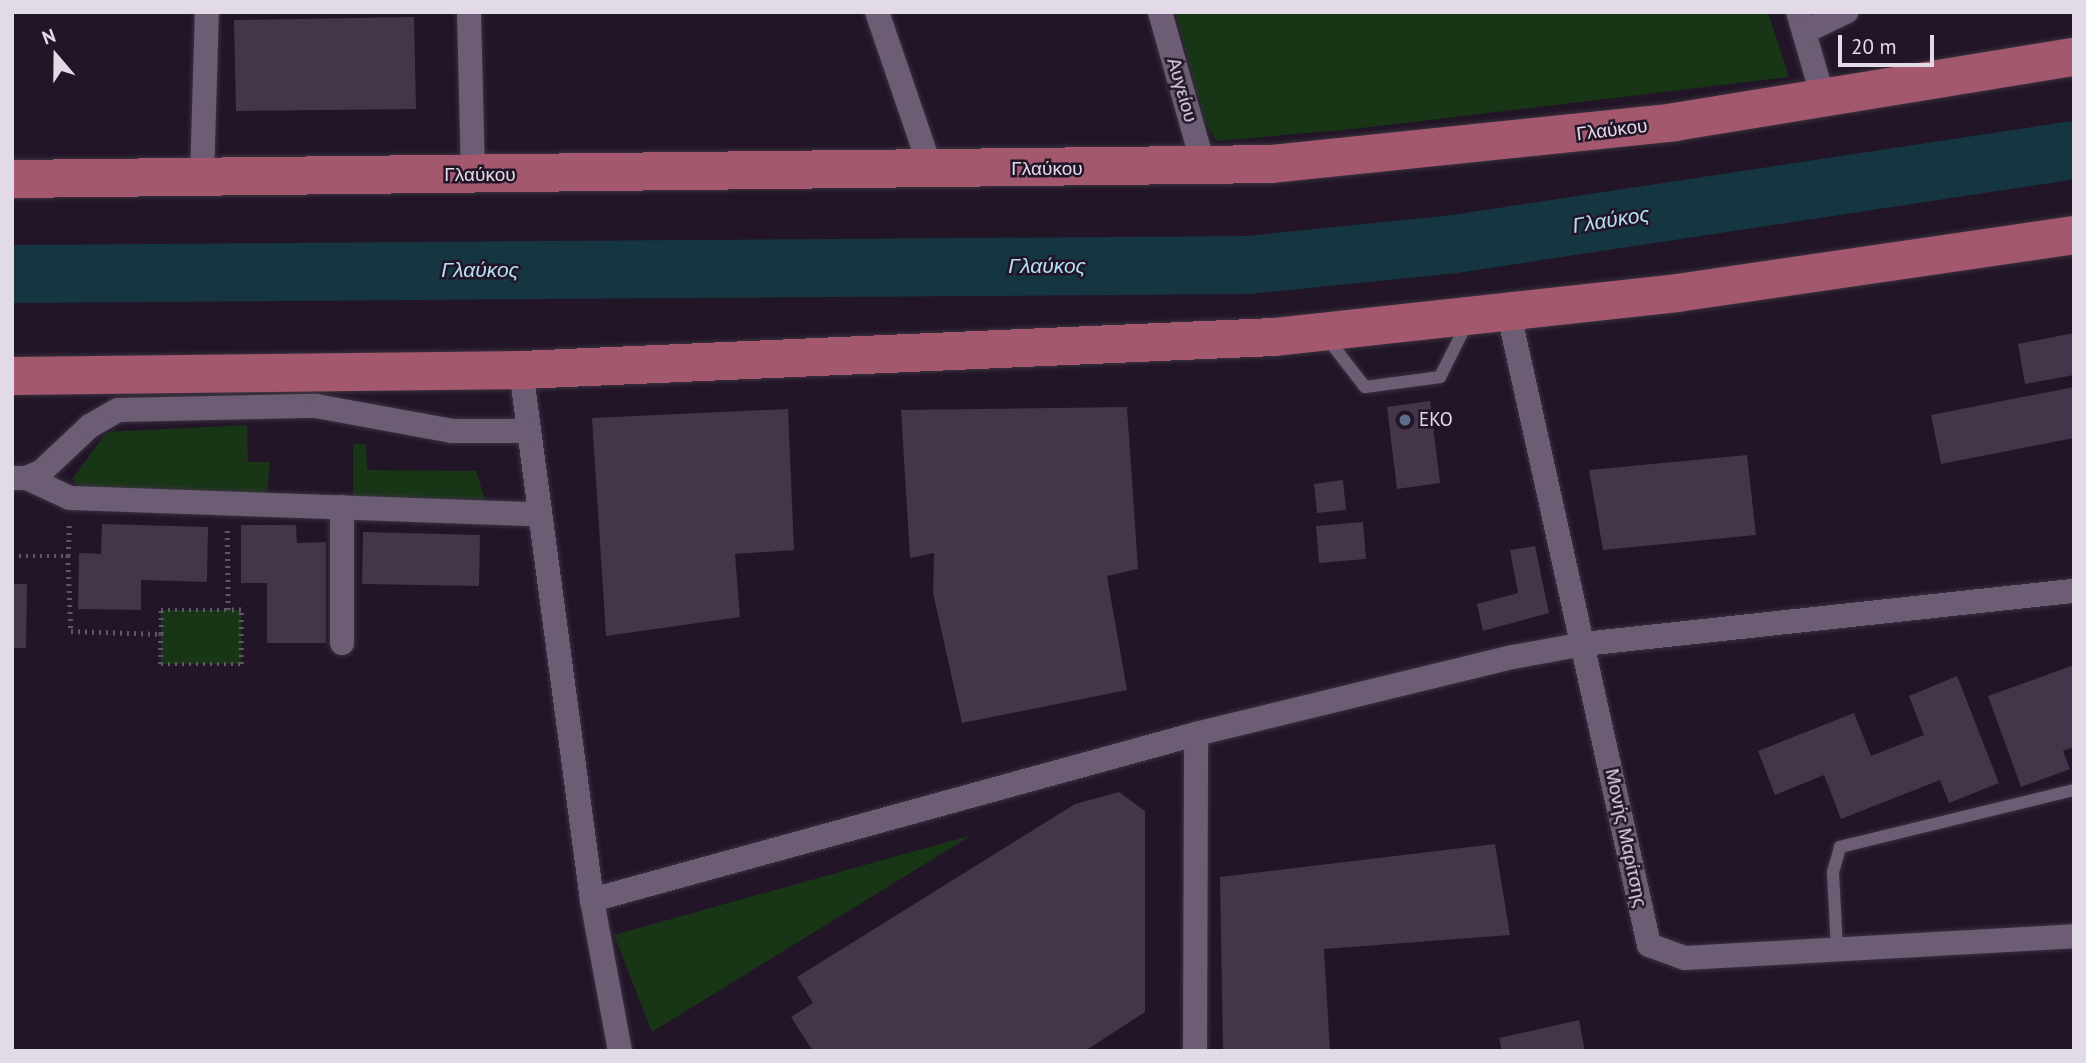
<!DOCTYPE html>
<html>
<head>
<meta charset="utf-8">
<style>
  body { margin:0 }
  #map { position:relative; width:2086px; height:1063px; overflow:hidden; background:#221528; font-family:"PT Sans",sans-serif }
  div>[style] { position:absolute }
  .green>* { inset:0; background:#183616 }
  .river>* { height:58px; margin:-29px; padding:0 29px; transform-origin:29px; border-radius:29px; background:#153540 }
  .building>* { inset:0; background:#43354a }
  .path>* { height:4.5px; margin-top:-2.25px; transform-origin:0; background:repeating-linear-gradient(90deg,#615667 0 2px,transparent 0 7px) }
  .roads { filter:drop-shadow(0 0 2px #3a323f) drop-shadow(0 0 2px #3a323f) }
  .lane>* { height:12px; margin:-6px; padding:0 6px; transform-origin:6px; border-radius:6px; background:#6c5d74 }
  .street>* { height:24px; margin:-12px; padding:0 12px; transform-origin:12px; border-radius:12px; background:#6c5d74 }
  .primary>* { height:38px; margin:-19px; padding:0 19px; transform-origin:19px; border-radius:19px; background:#a4586e }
  .dots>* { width:19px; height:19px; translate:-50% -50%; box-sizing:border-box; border:4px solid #221528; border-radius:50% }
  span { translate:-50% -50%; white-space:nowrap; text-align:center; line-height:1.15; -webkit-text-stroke:5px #221528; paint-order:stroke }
  .street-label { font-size:19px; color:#e2dae7 }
  .poi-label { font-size:19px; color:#e2dae7 }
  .left { translate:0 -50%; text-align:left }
  .water-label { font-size:21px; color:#b2e0f2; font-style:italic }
  .frame { position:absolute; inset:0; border:14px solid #e2dae7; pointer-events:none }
  .north { position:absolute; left:21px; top:21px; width:70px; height:70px; -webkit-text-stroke:5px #221528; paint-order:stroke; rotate:340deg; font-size:19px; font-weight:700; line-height:28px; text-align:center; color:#e2dae7 }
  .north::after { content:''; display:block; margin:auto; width:24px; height:32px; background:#e2dae7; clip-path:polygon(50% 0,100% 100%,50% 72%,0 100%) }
  .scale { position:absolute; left:1838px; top:35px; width:96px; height:32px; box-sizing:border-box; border:4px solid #e2dae7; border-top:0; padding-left:9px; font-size:21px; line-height:24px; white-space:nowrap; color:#e2dae7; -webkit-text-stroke:5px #221528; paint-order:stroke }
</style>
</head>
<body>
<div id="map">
  <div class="green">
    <i style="clip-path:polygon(1175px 12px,1768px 12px,1789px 77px,1354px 129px,1216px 141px,1205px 121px)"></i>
    <i style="clip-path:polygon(247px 425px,248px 462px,270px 462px,267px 494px,80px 488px,72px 479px,107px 432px)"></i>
    <i style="clip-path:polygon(353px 444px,366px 444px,367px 470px,476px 471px,485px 499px,353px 499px)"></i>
    <i style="clip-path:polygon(161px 610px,241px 610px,241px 664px,161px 664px)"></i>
    <i style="clip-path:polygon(972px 835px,652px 1032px,614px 935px)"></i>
  </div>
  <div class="river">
    <i style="left:12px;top:274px;width:1236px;rotate:-0.42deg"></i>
    <i style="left:1248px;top:265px;width:207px;rotate:-5.8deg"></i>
    <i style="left:1454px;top:244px;width:627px;rotate:-8.62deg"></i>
  </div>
  <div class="building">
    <i style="clip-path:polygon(414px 17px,416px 109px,236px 111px,234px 20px)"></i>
    <i style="clip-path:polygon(2074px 333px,2074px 375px,2025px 384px,2018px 344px)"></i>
    <i style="clip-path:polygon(2074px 387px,2074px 438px,1941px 464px,1931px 415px)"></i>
    <i style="clip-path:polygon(1430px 401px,1440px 483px,1397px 489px,1387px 407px)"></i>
    <i style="clip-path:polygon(1127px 407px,1138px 569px,1107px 576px,1127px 690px,962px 723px,933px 593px,934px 553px,910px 558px,901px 410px)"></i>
    <i style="clip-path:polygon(788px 409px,794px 550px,735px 554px,740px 617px,606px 636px,592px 418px)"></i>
    <i style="clip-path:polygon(1747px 455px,1756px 535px,1603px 550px,1589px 470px)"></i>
    <i style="clip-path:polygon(1343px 480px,1346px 510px,1317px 513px,1314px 484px)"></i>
    <i style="clip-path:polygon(1363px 522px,1366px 559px,1319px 563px,1316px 526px)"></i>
    <i style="clip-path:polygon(102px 524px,208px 527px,207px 582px,141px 580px,141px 610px,78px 609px,79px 553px,101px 554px)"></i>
    <i style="clip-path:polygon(241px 525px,296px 525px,297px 543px,326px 542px,326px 643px,267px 643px,267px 583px,241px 583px)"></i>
    <i style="clip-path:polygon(363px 532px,480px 535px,479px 586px,362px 584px)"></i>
    <i style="clip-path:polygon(1535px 546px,1549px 613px,1483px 631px,1477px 604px,1518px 593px,1510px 550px)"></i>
    <i style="clip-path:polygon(12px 584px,27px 584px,26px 648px,12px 648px)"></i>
    <i style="clip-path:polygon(2074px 665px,2074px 747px,2063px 751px,2070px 769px,2021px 787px,1988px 696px)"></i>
    <i style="clip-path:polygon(1957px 676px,1999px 783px,1949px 803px,1940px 780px,1841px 819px,1824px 775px,1775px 795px,1758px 751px,1854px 713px,1871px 756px,1924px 735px,1909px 696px)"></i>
    <i style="clip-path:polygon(1119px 792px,1145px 811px,1145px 1012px,1085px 1051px,813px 1051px,791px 1017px,813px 1003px,797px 977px,1075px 804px)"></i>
    <i style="clip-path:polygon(1495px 844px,1510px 935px,1324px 949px,1330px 1051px,1223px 1051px,1220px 877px)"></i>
    <i style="clip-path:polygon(1579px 1020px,1585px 1051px,1502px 1051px,1499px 1038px)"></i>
  </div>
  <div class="path">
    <i style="left:12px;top:556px;width:56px"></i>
    <i style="left:68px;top:556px;width:75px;rotate:87.7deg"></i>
    <i style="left:71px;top:631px;width:90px;rotate:1.9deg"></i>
    <i style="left:161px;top:634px;width:24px;rotate:-90deg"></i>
    <i style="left:161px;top:610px;width:67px"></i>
    <i style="left:228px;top:610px;width:80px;rotate:-90.7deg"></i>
    <i style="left:68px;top:556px;width:31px;rotate:-88deg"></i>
    <i style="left:161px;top:634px;width:30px;rotate:90deg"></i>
    <i style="left:161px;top:664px;width:80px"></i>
    <i style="left:241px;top:664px;width:54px;rotate:-90deg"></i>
    <i style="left:241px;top:610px;width:13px;rotate:180deg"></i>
  </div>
  <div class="roads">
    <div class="lane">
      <i style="left:1327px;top:338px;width:62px;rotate:52.2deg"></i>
      <i style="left:1365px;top:387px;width:76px;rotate:-7.6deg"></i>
      <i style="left:1440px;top:377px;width:60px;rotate:-63.4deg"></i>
      <i style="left:1837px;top:949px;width:77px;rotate:-93deg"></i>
      <i style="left:1833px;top:872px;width:26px;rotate:-74deg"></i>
      <i style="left:1840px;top:847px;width:241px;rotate:-13.7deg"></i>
    </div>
    <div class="street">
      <i style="left:469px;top:12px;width:162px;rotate:88.6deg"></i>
      <i style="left:877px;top:12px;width:167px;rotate:71.1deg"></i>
      <i style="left:1160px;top:12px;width:162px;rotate:74.2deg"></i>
      <i style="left:1798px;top:12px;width:93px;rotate:73.7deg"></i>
      <i style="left:1804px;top:32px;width:47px;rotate:-25.5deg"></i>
      <i style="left:202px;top:177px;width:165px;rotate:-88.3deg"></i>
      <i style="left:1509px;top:314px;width:646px;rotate:77.49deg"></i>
      <i style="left:1649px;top:945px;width:38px;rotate:20deg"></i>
      <i style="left:1685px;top:958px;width:390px;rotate:-3.2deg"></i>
      <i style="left:521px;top:370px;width:535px;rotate:82.37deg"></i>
      <i style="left:592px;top:900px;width:154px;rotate:79.5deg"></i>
      <i style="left:12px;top:478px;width:15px"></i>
      <i style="left:27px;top:478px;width:17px;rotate:-25deg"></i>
      <i style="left:42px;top:471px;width:66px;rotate:-43.2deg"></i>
      <i style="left:90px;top:426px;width:32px;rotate:-30deg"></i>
      <i style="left:118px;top:410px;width:198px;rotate:-1.2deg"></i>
      <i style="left:316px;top:406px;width:138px;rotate:10.4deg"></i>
      <i style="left:452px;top:431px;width:74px"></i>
      <i style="left:27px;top:478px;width:47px;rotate:24.9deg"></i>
      <i style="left:70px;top:498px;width:468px;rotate:2deg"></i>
      <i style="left:342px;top:643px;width:136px;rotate:-90deg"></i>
      <i style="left:592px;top:900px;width:626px;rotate:-15.37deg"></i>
      <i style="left:1196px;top:734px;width:326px;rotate:-13.7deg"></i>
      <i style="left:1513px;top:657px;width:72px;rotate:-10.4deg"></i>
      <i style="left:1584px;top:644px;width:493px;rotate:-6.2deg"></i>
      <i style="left:1195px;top:1051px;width:317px;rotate:-89.8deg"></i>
    </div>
    <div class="primary">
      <i style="left:12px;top:179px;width:1260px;rotate:-0.68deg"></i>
      <i style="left:1272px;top:164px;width:405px;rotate:-5.9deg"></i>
      <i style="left:1675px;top:122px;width:404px;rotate:-9.3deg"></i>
      <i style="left:12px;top:376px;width:509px;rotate:-0.68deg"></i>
      <i style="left:521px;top:370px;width:754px;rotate:-2.51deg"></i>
      <i style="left:1274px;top:337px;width:405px;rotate:-6.2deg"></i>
      <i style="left:1677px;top:293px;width:401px;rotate:-8.3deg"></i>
    </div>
  </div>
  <div class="dots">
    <i style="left:1405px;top:420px;background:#5c6f8a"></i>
  </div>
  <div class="street-label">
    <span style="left:1182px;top:90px;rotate:74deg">Αυγείου</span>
    <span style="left:1612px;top:130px;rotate:-7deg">Γλαύκου</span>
    <span style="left:1047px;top:169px">Γλαύκου</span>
    <span style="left:480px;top:175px">Γλαύκου</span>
    <span style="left:1626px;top:838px;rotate:78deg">Μονής Μαρίτσης</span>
  </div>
  <div class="poi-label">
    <span class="left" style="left:1419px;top:420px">EKO</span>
  </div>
  <div class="water-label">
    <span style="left:1611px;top:220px;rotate:-9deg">Γλαύκος</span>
    <span style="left:1047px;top:266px">Γλαύκος</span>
    <span style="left:480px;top:270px">Γλαύκος</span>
  </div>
  <div class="frame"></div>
  <div class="north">N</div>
  <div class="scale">20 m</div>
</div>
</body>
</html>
